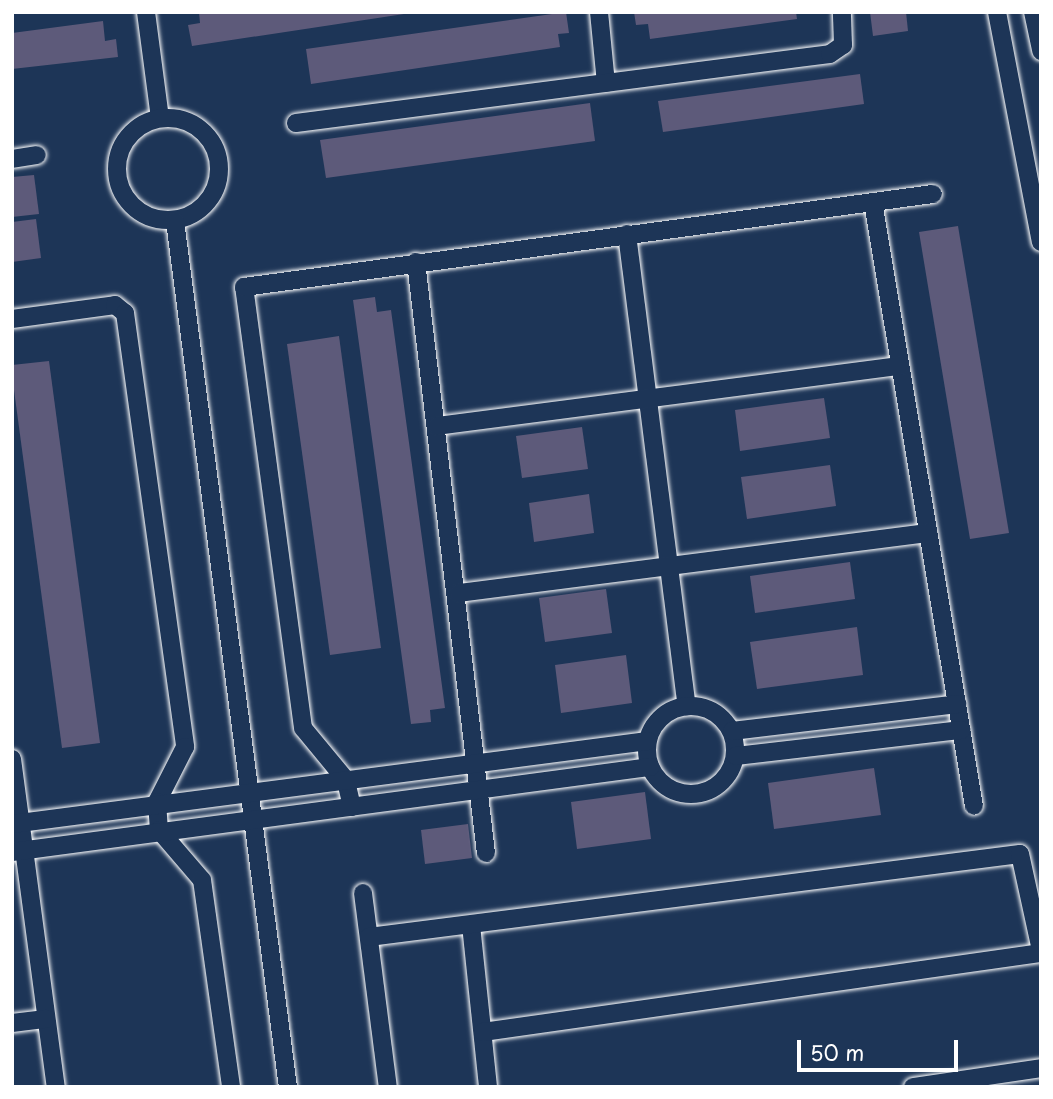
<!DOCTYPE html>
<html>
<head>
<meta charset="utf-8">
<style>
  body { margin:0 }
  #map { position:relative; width:1053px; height:1099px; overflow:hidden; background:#1d3557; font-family:"Playpen Sans",sans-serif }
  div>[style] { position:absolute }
  .building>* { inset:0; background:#5d5a7a }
  .roads { filter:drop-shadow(0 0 2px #fff) drop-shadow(0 0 2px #fff) }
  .minor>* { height:18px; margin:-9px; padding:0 9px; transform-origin:9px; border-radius:9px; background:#1d3557 }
  .minor>.ring { margin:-9px; padding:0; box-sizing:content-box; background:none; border:18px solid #1d3557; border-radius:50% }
  span { translate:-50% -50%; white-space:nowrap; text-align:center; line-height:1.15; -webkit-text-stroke:5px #1d3557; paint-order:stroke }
  .frame { position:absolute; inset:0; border:14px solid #fff; pointer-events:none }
  .scale { position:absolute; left:797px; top:1040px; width:161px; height:32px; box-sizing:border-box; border:4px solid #fff; border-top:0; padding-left:9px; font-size:21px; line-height:24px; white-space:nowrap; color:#fff; -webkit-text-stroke:5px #1d3557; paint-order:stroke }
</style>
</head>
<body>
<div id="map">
  <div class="building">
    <i style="clip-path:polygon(199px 12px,404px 12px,404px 14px,192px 46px,188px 25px,200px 23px)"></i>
    <i style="clip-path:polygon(566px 12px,569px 33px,558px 34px,560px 47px,311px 84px,306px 49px)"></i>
    <i style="clip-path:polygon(634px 12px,796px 12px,797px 19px,650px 39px,648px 24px,636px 25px)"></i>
    <i style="clip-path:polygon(870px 12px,906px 12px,908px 31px,873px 36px)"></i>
    <i style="clip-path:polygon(103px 21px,105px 41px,116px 39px,118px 57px,12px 69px,12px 33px)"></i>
    <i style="clip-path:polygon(860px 74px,864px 104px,663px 132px,658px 101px)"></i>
    <i style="clip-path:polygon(590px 103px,595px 141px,326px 178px,320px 140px)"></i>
    <i style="clip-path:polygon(34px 175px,39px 214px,12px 217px,12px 177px)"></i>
    <i style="clip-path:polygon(36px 219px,41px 258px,12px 262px,12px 222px)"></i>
    <i style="clip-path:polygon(958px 226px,1009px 533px,970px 539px,919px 232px)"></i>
    <i style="clip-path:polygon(375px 297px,377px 312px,391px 310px,445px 708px,430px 710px,431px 722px,411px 724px,353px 300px)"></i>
    <i style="clip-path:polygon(339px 336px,381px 648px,330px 655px,287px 344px)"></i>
    <i style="clip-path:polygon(49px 361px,100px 743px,62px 748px,12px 375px,12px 365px)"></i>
    <i style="clip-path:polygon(824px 398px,830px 438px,740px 451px,735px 410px)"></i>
    <i style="clip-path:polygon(582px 427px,588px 469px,522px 478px,516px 436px)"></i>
    <i style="clip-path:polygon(830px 465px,836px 506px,747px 519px,741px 477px)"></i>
    <i style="clip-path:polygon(589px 494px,594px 533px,534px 542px,529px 503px)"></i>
    <i style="clip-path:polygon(850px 562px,855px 599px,755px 613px,750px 576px)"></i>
    <i style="clip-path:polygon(606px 589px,612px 633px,545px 642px,539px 598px)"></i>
    <i style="clip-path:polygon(857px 627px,863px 675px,757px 689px,750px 642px)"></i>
    <i style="clip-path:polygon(626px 655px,632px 703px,561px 713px,555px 665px)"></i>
    <i style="clip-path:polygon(874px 768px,881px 815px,774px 829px,768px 783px)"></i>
    <i style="clip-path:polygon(645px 792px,651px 839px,577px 849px,571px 802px)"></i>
    <i style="clip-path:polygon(468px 824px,472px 858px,425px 864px,421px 830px)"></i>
  </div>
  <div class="roads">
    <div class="minor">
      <i style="left:146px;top:12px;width:107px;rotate:82.5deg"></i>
      <i style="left:599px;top:12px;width:71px;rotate:84.4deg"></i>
      <i style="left:997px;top:12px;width:234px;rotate:79.2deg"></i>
      <i style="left:1033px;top:12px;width:40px;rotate:78deg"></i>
      <i class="ring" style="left:117px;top:118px;width:84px;height:84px"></i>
      <i style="left:296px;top:123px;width:538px;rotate:-7.36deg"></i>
      <i style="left:830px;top:54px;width:16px;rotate:-35deg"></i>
      <i style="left:843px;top:45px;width:33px;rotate:-92deg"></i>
      <i style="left:12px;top:159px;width:25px;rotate:-9deg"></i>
      <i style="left:873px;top:202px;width:612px;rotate:80.51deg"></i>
      <i style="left:175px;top:221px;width:873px;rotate:82.57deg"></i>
      <i style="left:627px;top:234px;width:476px;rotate:82.8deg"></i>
      <i style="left:416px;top:262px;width:595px;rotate:83.25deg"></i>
      <i style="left:12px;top:319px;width:104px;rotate:-7.7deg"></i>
      <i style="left:115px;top:305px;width:13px;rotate:39deg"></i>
      <i style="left:125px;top:313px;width:438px;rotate:82.1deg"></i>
      <i style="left:185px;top:747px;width:62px;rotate:117deg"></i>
      <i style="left:157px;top:802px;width:28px;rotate:86deg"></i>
      <i style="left:159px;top:830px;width:66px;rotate:49.3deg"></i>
      <i style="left:202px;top:880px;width:209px;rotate:82deg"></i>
      <i style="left:437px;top:426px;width:467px;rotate:-7.4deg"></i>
      <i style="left:459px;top:593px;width:473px;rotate:-7.3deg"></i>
      <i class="ring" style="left:647px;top:706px;width:70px;height:70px"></i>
      <i style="left:732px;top:731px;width:227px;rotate:-6.8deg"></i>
      <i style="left:736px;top:756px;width:227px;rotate:-6.6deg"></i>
      <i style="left:12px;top:759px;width:331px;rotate:82.4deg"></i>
      <i style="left:352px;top:807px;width:28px;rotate:-103deg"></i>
      <i style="left:346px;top:780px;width:67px;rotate:-129.6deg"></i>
      <i style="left:303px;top:728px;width:445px;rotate:-97.6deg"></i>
      <i style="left:244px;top:287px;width:695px;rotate:-7.69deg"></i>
      <i style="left:12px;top:824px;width:641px;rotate:-7.44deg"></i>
      <i style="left:12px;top:852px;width:644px;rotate:-7.59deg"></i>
      <i style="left:363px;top:893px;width:196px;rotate:82.7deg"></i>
      <i style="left:471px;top:925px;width:163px;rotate:84deg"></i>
      <i style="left:369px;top:937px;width:656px;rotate:-7.27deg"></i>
      <i style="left:1020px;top:854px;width:98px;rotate:77.7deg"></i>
      <i style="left:12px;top:1023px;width:34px;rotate:-7deg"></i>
      <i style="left:483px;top:1032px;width:564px;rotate:-8.06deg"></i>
      <i style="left:913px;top:1087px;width:129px;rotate:-8.4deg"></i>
    </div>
  </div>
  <div class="frame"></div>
  <div class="scale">50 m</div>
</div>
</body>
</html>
